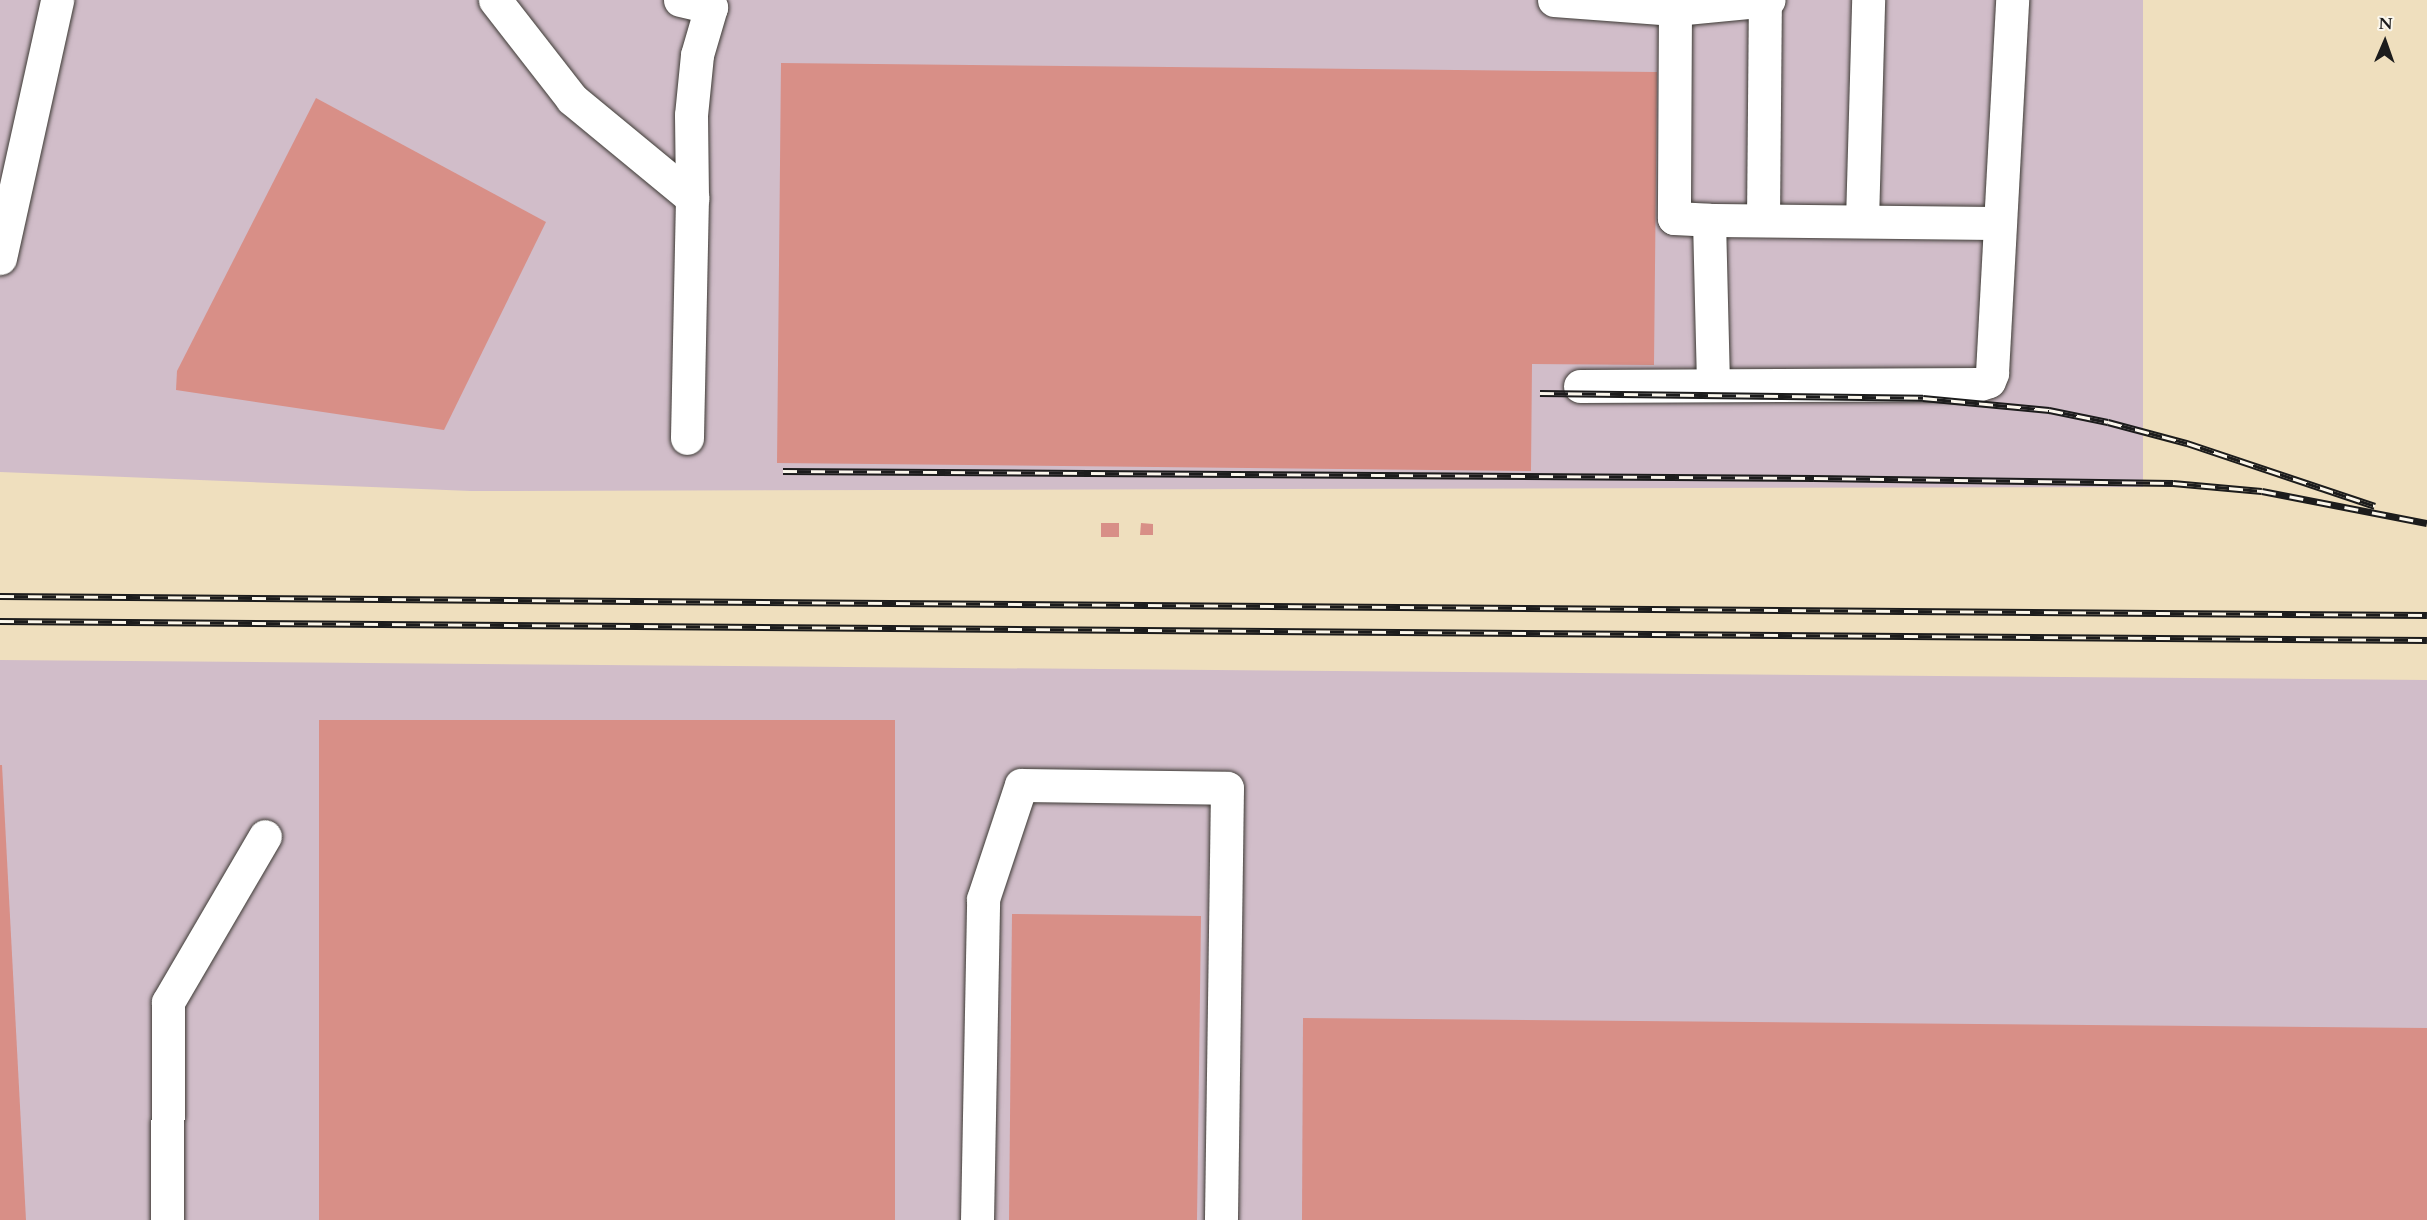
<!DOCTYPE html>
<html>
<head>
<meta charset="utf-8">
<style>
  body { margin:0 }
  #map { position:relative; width:2427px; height:1220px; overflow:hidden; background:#efdfbe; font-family:Cardo,serif }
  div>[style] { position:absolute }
  .industrial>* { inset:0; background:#d1bdc9 }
  .building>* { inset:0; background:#d88f87 }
  .roads { filter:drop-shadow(0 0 2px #3c3934) drop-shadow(0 0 2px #3c3934) }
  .minor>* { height:33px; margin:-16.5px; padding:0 16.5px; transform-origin:16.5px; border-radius:16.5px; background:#fff }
  .rail>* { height:7px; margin-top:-3.5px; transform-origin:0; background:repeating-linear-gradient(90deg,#fbf7ec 0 14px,#1c1c1c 0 28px); box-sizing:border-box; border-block:2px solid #1c1c1c }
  span { translate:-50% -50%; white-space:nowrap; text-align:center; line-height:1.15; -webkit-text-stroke:6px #fbf7ec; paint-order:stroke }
  .north { position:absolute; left:2355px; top:12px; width:60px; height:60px; -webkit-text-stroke:4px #fbf7ec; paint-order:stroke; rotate:2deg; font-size:16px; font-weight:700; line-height:24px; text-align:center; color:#1c1c1c }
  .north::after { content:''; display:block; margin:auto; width:21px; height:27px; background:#1c1c1c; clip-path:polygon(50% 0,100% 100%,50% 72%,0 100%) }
</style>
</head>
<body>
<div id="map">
  <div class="industrial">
    <i style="clip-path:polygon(0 0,2143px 0,2143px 487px,471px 491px,0 472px)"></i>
    <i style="clip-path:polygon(0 660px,2427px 680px,2427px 1220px,0 1220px)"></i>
  </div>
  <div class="building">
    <i style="clip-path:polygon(781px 63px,1657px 72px,1654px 365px,1532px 364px,1531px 471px,777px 463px)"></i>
    <i style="clip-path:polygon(316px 98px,546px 222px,444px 430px,176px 390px,177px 371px)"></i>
    <i style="clip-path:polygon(1101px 523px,1119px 523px,1119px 537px,1101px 537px)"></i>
    <i style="clip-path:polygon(1141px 523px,1153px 524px,1153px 535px,1140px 535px)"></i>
    <i style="clip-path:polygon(319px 720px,895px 720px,895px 1220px,319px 1220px)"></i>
    <i style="clip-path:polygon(0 765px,2px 765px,26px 1220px,0 1220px)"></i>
    <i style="clip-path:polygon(1012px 914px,1201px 916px,1197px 1220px,1009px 1220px)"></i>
    <i style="clip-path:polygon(1303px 1018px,2427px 1028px,2427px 1220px,1302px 1220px)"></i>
  </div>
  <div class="roads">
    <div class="minor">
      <i style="left:495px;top:0;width:125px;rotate:52.1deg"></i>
      <i style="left:572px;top:99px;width:156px;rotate:39.5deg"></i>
      <i style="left:692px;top:198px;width:240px;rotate:91.2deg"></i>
      <i style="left:680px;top:0;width:32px;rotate:13deg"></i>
      <i style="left:711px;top:7px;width:50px;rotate:106.3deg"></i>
      <i style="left:697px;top:55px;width:60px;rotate:95.7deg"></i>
      <i style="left:691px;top:115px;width:83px;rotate:89.3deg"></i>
      <i style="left:1554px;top:0;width:121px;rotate:4.3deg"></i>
      <i style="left:1675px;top:9px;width:94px;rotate:-5.5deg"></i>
      <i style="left:1675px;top:9px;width:209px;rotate:90.3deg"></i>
      <i style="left:1674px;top:218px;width:35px;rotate:3deg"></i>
      <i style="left:1709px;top:220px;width:164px;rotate:88.6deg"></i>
      <i style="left:1709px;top:220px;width:291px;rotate:0.6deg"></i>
      <i style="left:1763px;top:220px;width:218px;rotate:-89.5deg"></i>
      <i style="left:1862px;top:221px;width:221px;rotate:-88.4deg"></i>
      <i style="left:0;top:258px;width:264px;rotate:-77.5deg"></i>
      <i style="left:1580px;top:386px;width:400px;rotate:-0.3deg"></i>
      <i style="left:1980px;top:384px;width:9px;rotate:-18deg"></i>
      <i style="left:1989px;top:381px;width:9px;rotate:-69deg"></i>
      <i style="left:1992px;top:373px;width:374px;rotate:-86.9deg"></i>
      <i style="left:167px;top:1220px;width:218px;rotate:-89.7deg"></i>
      <i style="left:168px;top:1002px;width:192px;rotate:-59.7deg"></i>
      <i style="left:977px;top:1220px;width:321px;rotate:-88.9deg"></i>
      <i style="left:983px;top:899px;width:120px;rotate:-71.6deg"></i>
      <i style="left:1021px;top:785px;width:206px;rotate:0.8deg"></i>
      <i style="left:1227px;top:788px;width:432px;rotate:90.8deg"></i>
    </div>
  </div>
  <div class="rail">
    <i style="left:1540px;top:393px;width:383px;rotate:0.7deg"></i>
    <i style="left:1923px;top:398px;width:127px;rotate:5.4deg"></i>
    <i style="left:2049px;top:410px;width:60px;rotate:11.5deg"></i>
    <i style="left:2108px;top:422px;width:82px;rotate:14.9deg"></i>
    <i style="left:2187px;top:443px;width:198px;rotate:18.5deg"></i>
    <i style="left:783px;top:471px;width:1031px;rotate:0.39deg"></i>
    <i style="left:1814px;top:478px;width:359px;rotate:0.8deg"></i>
    <i style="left:2173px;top:483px;width:89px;rotate:5.1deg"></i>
    <i style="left:2262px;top:491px;width:168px;rotate:11deg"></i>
    <i style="left:0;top:596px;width:2427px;rotate:0.45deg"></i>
    <i style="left:0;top:621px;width:2427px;rotate:0.45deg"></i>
  </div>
  <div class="north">N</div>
</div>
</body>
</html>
